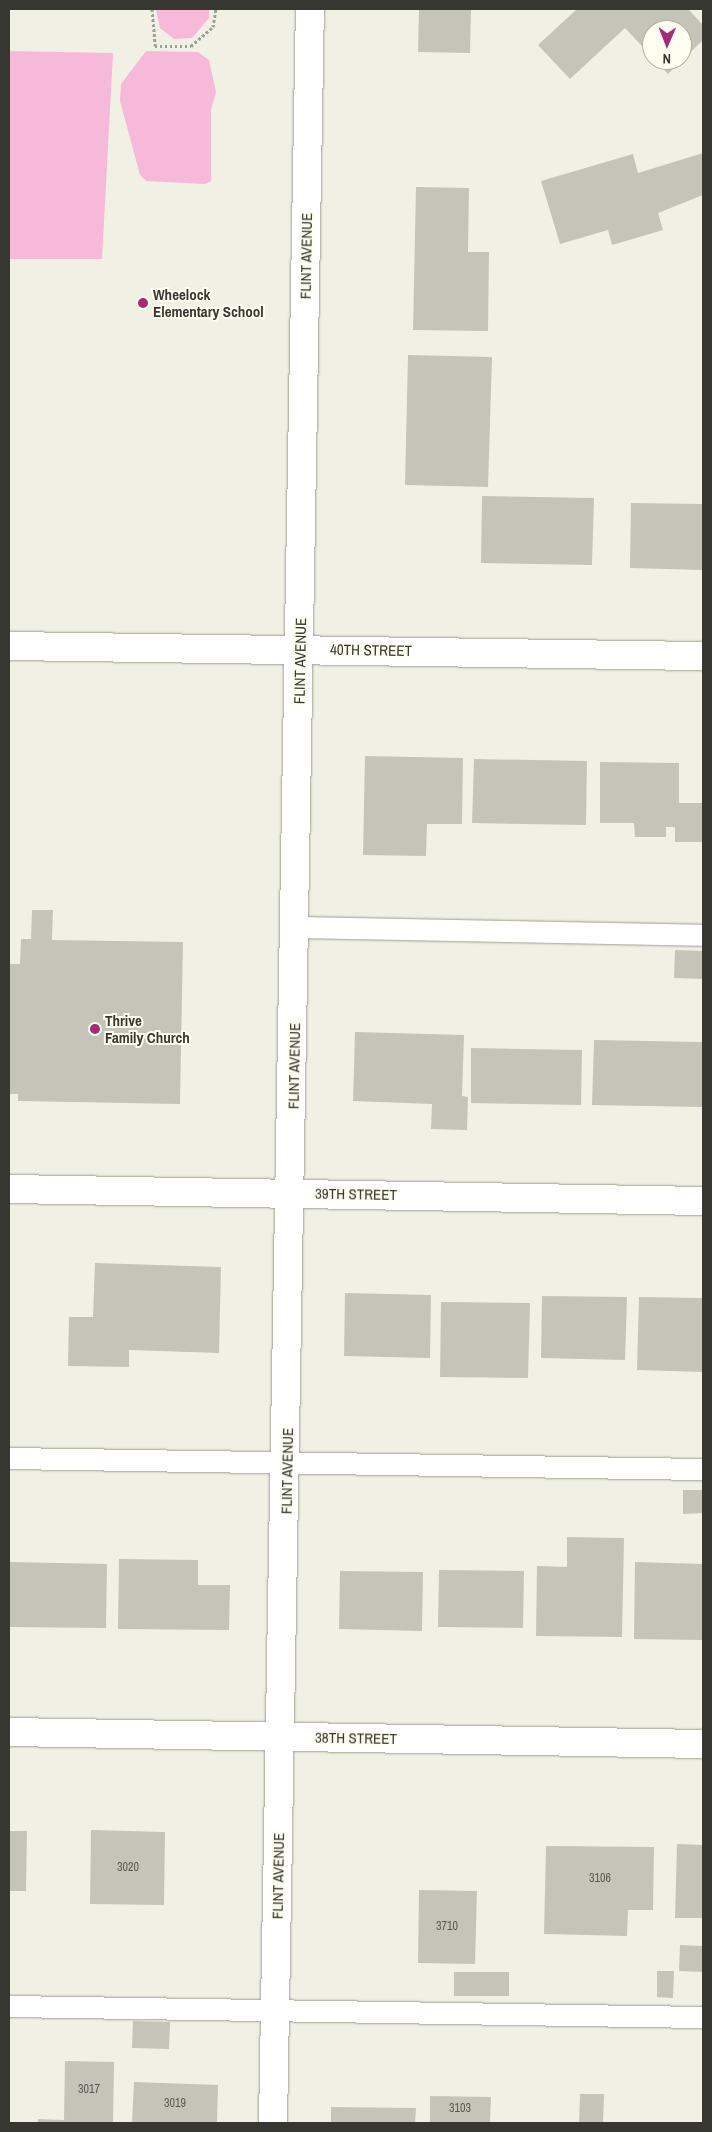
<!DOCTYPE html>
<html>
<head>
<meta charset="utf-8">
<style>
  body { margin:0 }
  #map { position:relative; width:712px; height:2132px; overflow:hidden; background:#f0f1e4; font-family:"Archivo Narrow",sans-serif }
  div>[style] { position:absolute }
  .green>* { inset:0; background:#f7b9da }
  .building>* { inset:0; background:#c4c5b8 }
  .path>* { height:3px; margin-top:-1.5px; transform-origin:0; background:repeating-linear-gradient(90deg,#9d9e94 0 2.5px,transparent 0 5px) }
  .roads { filter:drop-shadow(0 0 1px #9d9e91) drop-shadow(0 0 1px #9d9e91) }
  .service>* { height:21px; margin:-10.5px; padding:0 10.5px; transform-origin:10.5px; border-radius:10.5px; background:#fff }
  .minor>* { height:28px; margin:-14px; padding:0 14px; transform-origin:14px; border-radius:14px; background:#fff }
  .tertiary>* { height:28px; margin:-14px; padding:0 14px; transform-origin:14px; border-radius:14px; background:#fff }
  .dots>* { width:14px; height:14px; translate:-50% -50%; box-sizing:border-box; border:2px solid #fefff1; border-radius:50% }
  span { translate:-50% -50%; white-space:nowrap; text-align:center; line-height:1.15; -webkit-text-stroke:4px #fefff1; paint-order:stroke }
  .number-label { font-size:12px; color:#5a5a54 }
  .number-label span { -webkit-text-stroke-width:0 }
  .street-label { font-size:15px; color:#373732 }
  .poi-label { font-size:15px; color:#373732; font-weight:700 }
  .left { translate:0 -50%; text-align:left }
  .frame { position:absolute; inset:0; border:10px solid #373732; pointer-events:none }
  .north { position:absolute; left:642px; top:20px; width:50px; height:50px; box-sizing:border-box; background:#fefff1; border:1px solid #aeafa5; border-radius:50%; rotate:181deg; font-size:14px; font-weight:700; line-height:20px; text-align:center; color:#373732 }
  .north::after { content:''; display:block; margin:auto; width:18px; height:22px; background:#a7297a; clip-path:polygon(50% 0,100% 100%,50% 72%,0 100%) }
</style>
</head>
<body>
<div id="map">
  <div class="green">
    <i style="clip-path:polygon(156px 9px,209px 9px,209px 18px,192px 38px,174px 39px,160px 28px)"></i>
    <i style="clip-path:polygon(9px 51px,113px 53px,102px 259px,9px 259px)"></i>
    <i style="clip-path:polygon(146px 51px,198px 52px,209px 60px,216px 92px,211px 110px,211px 181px,205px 184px,146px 181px,140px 175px,120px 101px,121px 84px)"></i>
  </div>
  <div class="building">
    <i style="clip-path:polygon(419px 9px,471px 9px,470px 53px,418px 52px)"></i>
    <i style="clip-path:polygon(577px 9px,688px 9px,703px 25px,703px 40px,668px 74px,655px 60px,682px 60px,682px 30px,652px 30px,652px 57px,625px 28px,570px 79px,538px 45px)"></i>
    <i style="clip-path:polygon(703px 153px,703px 195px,658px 213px,663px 230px,612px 245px,608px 230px,560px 244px,541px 181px,633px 154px,638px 173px)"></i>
    <i style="clip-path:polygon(416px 187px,469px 188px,468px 252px,489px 252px,488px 331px,413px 330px)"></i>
    <i style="clip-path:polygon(408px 355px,492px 357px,488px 487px,405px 485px)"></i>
    <i style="clip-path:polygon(482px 496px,594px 498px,592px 565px,481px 563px)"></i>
    <i style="clip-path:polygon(631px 503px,703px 504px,703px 570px,630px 568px)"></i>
    <i style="clip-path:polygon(365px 756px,463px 758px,462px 824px,427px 824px,426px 856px,363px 855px)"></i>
    <i style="clip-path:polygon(474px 759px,587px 761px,586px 825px,472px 823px)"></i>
    <i style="clip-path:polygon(600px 762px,679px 763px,679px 803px,703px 803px,703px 842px,675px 842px,675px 827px,666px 827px,666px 837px,635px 837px,634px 823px,600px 823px)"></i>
    <i style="clip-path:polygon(32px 910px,53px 910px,52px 940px,183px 942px,180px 1104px,18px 1101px,18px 1094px,9px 1094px,9px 964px,20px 964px,21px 939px,31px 939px)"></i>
    <i style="clip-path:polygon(675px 950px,703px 951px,703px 979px,674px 978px)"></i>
    <i style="clip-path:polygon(355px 1032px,464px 1035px,462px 1096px,468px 1097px,467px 1130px,431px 1129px,432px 1104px,353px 1101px)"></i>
    <i style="clip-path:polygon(594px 1040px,703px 1042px,703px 1107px,592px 1105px)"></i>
    <i style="clip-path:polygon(471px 1048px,582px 1050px,581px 1105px,471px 1103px)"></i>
    <i style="clip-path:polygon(95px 1263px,221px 1267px,219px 1353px,129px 1350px,129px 1367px,68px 1366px,69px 1317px,93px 1317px)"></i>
    <i style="clip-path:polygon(345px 1293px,431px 1295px,430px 1358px,344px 1356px)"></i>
    <i style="clip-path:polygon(542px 1296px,627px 1297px,625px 1360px,541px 1358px)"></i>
    <i style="clip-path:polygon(639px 1297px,703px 1298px,703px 1372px,637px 1370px)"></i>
    <i style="clip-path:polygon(441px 1302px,530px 1303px,528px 1378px,440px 1377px)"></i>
    <i style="clip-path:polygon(683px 1490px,703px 1490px,703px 1513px,683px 1514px)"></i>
    <i style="clip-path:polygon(567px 1537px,624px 1538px,622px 1637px,536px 1636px,537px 1566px,567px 1567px)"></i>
    <i style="clip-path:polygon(119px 1559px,198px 1560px,198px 1585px,230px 1585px,229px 1630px,118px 1629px)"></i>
    <i style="clip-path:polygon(9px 1562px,107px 1564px,106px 1628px,9px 1627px)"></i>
    <i style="clip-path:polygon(635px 1562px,703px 1564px,703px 1640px,634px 1639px)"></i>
    <i style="clip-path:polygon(439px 1570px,524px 1571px,523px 1628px,438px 1627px)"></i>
    <i style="clip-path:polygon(340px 1571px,423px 1572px,422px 1631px,339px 1629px)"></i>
    <i style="clip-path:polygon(91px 1830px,165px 1832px,164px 1905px,90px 1904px)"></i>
    <i style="clip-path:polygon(9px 1831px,27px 1831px,26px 1891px,9px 1891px)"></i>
    <i style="clip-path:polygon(677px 1844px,703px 1845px,703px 1918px,675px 1918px)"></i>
    <i style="clip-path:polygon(546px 1846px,654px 1847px,653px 1910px,628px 1910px,627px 1936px,544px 1934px)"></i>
    <i style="clip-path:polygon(419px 1890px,477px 1891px,475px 1964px,418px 1963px)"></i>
    <i style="clip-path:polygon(680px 1945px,703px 1946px,703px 1972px,679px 1971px)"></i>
    <i style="clip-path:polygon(657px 1971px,674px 1971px,673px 1998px,657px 1997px)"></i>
    <i style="clip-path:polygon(454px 1972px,509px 1972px,509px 1996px,454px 1996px)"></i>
    <i style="clip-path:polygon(133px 2021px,170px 2022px,169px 2049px,132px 2048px)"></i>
    <i style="clip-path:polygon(65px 2061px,114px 2062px,113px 2123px,38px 2123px,38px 2119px,64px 2120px)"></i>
    <i style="clip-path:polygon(134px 2082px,218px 2085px,217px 2123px,132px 2123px)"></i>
    <i style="clip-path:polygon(580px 2094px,604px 2094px,603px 2123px,579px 2123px)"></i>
    <i style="clip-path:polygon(430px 2096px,491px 2097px,490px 2123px,430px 2123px)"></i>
    <i style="clip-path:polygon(331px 2107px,416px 2108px,415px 2123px,331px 2123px)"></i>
  </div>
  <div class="path">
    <i style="left:152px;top:9px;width:37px;rotate:85deg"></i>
    <i style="left:155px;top:46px;width:36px"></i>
    <i style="left:191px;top:46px;width:29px;rotate:-41deg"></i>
    <i style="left:213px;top:27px;width:18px;rotate:-81deg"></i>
  </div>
  <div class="roads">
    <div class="service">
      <i style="left:296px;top:927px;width:407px;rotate:1.1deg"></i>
      <i style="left:9px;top:1458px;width:694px;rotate:0.91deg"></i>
      <i style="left:9px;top:2006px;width:694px;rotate:0.91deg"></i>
    </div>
    <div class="minor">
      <i style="left:9px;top:646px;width:694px;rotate:0.83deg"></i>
      <i style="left:9px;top:1189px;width:694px;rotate:0.99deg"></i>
      <i style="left:9px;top:1732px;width:694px;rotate:0.99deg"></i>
    </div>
    <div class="tertiary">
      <i style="left:273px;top:2123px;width:2114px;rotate:-89deg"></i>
    </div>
  </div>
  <div class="dots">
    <i style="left:143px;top:303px;background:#a7297a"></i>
    <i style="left:95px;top:1029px;background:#a7297a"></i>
  </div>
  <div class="number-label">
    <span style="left:128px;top:1868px">3020</span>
    <span style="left:600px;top:1879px">3106</span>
    <span style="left:447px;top:1927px">3710</span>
    <span style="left:89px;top:2090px">3017</span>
    <span style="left:175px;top:2104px">3019</span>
    <span style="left:460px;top:2109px">3103</span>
  </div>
  <div class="street-label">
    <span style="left:306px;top:256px;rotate:-89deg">FLINT AVENUE</span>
    <span style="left:371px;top:650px;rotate:1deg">40TH STREET</span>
    <span style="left:300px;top:661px;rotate:-89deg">FLINT AVENUE</span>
    <span style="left:294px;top:1066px;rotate:-89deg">FLINT AVENUE</span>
    <span style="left:356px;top:1194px;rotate:1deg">39TH STREET</span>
    <span style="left:287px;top:1471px;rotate:-89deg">FLINT AVENUE</span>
    <span style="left:356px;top:1738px;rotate:1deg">38TH STREET</span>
    <span style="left:278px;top:1876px;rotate:-89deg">FLINT AVENUE</span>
  </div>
  <div class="poi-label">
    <span class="left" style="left:153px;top:303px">Wheelock<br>Elementary School</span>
    <span class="left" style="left:105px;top:1029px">Thrive<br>Family Church</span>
  </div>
  <div class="frame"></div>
  <div class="north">N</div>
</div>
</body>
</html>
